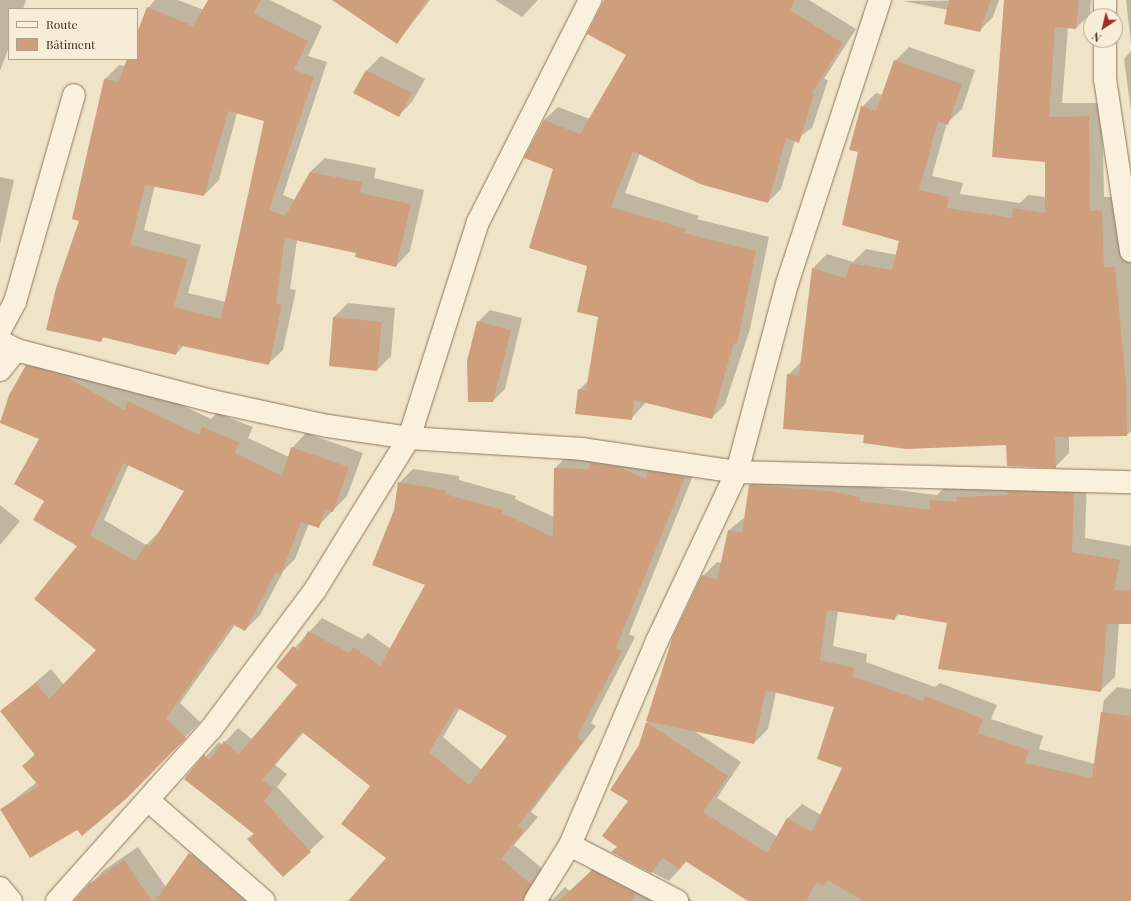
<!DOCTYPE html>
<html>
<head>
<meta charset="utf-8">
<style>
  body { margin:0 }
  #map { position:relative; width:1131px; height:901px; overflow:hidden; background:#f0e4c8; font-family:"Playfair Display",serif }
  div>[style] { position:absolute }
  .shadow>* { inset:0; background:#0003 }
  .building>* { inset:0; background:#cf9f7d }
  .roads { filter:drop-shadow(0 0 1px #8d765c) drop-shadow(0 0 1px #8d765c) }
  .minor>* { height:22px; margin:-11px; padding:0 11px; transform-origin:11px; border-radius:11px; background:#faf1dc }
  span { translate:-50% -50%; white-space:nowrap; text-align:center; line-height:1.15; -webkit-text-stroke:3.5px #f7eed8; paint-order:stroke }
  .legend { position:absolute; left:8px; top:8px; width:130px; height:52px; box-sizing:border-box; background:#f7eed8; border:1px solid #ada18e; margin:0; padding:5px 7px; list-style:none; font-size:12px; color:#3d2e20 }
  .legend li { display:flex; align-items:center; gap:8px; height:20px }
  .legend b { width:20px; border:1px solid #ada18e }
  .north { position:absolute; left:1083px; top:8px; width:40px; height:40px; box-sizing:border-box; background:#f7eed8; border:1px solid #ada18e; border-radius:50%; rotate:215deg; font-size:11px; font-weight:700; line-height:16px; text-align:center; color:#3d2e20 }
  .north::after { content:''; display:block; margin:auto; width:14px; height:18px; background:#9e2a2b; clip-path:polygon(50% 0,100% 100%,50% 72%,0 100%) }
</style>
</head>
<body>
<div id="map">
  <div class="shadow">
    <i style="clip-path:polygon(0 0,26px 0,23px 9px,9px 9px,9px 47px,0 71px)"></i>
    <i style="clip-path:polygon(evenodd,155px 0,178px 0,204px 10px,209px 0,270px 0,322px 26px,308px 56px,327px 62px,283px 195px,295px 200px,310px 172px,325px 158px,376px 168px,374px 178px,424px 190px,410px 251px,396px 266px,357px 252px,297px 240px,290px 289px,296px 290px,283px 350px,268px 364px,184px 345px,176px 354px,105px 336px,101px 341px,113px 217px,79px 196px,105px 79px,119px 65px,125px 66px,128px 59px,137px 59px,137px 35px,148px 8px,155px 0,237px 113px,266px 120px,226px 302px,188px 293px,201px 245px,144px 230px,155px 185px,204px 195px,219px 180px,237px 113px)"></i>
    <i style="clip-path:polygon(356px 0,430px 0,397px 43px)"></i>
    <i style="clip-path:polygon(495px 0,538px 0,522px 17px)"></i>
    <i style="clip-path:polygon(605px 0,809px 0,856px 29px,824px 79px,828px 80px,812px 128px,795px 140px,781px 189px,768px 202px,640px 153px,625px 193px,699px 216px,697px 219px,769px 237px,750px 329px,725px 404px,712px 418px,646px 402px,631px 419px,579px 390px,589px 380px,600px 316px,588px 265px,554px 168px,544px 120px,558px 107px,590px 119px,627px 54px)"></i>
    <i style="clip-path:polygon(999px 0,993px 17px,979px 31px,948px 10px,903px 1px)"></i>
    <i style="clip-path:polygon(1005px 0,1091px 0,1090px 14px,1076px 28px,1068px 27px,1062px 103px,1102px 103px,1104px 197px,1116px 197px,1131px 228px,1131px 431px,1127px 435px,1069px 436px,1069px 453px,1055px 467px,1007px 444px,865px 434px,788px 375px,802px 361px,813px 268px,827px 254px,853px 262px,866px 249px,897px 255px,900px 241px,859px 152px,862px 107px,876px 93px,883px 95px,895px 61px,909px 47px,975px 70px,962px 109px,947px 123px,932px 176px,963px 183px,960px 194px,1020px 203px,1028px 195px,1046px 197px,1046px 161px)"></i>
    <i style="clip-path:polygon(1126px 0,1131px 0,1131px 45px)"></i>
    <i style="clip-path:polygon(1131px 51px,1131px 112px,1124px 59px)"></i>
    <i style="clip-path:polygon(381px 56px,425px 79px,412px 102px,398px 116px,367px 70px)"></i>
    <i style="clip-path:polygon(0 177px,14px 180px,0 244px)"></i>
    <i style="clip-path:polygon(348px 303px,395px 308px,391px 356px,377px 370px,334px 317px)"></i>
    <i style="clip-path:polygon(490px 310px,522px 318px,505px 389px,493px 401px,478px 322px)"></i>
    <i style="clip-path:polygon(evenodd,41px 351px,80px 362px,136px 394px,143px 387px,211px 419px,217px 413px,253px 427px,248px 438px,289px 457px,292px 448px,306px 433px,363px 453px,347px 496px,318px 526px,309px 523px,295px 559px,284px 570px,260px 615px,245px 630px,235px 625px,180px 703px,200px 722px,127px 797px,77px 829px,2px 809px,37px 782px,23px 766px,35px 754px,2px 711px,51px 669px,64px 685px,98px 649px,78px 546px,45px 501px,41px 439px,0 422px,27px 366px,41px 351px,129px 464px,185px 491px,160px 531px,146px 545px,104px 520px,129px 464px)"></i>
    <i style="clip-path:polygon(evenodd,569px 454px,698px 463px,629px 634px,635px 637px,591px 723px,596px 726px,531px 812px,538px 817px,514px 845px,544px 870px,542px 898px,553px 899px,565px 887px,570px 891px,606px 857px,693px 901px,368px 901px,387px 858px,372px 786px,304px 732px,275px 765px,287px 774px,277px 787px,324px 837px,283px 876px,255px 833px,185px 779px,219px 742px,222px 745px,238px 728px,252px 739px,299px 685px,277px 667px,322px 618px,362px 639px,368px 633px,391px 649px,426px 585px,395px 510px,399px 483px,413px 469px,459px 476px,459px 480px,516px 496px,515px 499px,554px 517px,555px 468px,569px 454px,460px 708px,509px 736px,482px 770px,443px 737px,460px 708px)"></i>
    <i style="clip-path:polygon(evenodd,764px 471px,874px 483px,873px 487px,937px 495px,945px 487px,1087px 479px,1085px 538px,1131px 546px,1131px 623px,1119px 623px,1115px 677px,1101px 690px,948px 622px,900px 613px,894px 619px,838px 611px,833px 646px,867px 654px,866px 662px,935px 687px,940px 683px,997px 705px,991px 719px,1043px 736px,1039px 749px,1095px 764px,1104px 700px,1117px 687px,1131px 689px,1131px 901px,748px 901px,687px 861px,669px 881px,613px 852px,618px 847px,647px 722px,703px 576px,717px 562px,722px 563px,729px 530px,745px 517px,750px 485px,764px 471px,776px 692px,836px 706px,843px 767px,821px 815px,802px 804px,788px 818px,778px 837px,717px 798px,741px 762px,693px 730px,754px 743px,768px 729px,776px 692px)"></i>
    <i style="clip-path:polygon(0 505px,20px 521px,0 545px)"></i>
    <i style="clip-path:polygon(204px 839px,274px 901px,75px 901px,104px 870px,138px 847px,166px 887px)"></i>
  </div>
  <div class="building">
    <i style="clip-path:polygon(evenodd,208px 0,261px 0,253px 13px,308px 41px,294px 70px,314px 77px,269px 210px,285px 216px,310px 172px,362px 182px,360px 193px,411px 204px,396px 267px,355px 257px,356px 253px,285px 238px,276px 303px,282px 305px,269px 365px,178px 345px,176px 355px,102px 337px,101px 342px,46px 330px,56px 288px,79px 221px,72px 219px,104px 79px,118px 82px,127px 59px,137px 59px,137px 33px,147px 7px,193px 26px,208px 0,228px 111px,264px 121px,221px 319px,174px 307px,187px 259px,130px 245px,145px 185px,204px 196px,228px 111px)"></i>
    <i style="clip-path:polygon(332px 0,427px 0,397px 44px)"></i>
    <i style="clip-path:polygon(604px 0,795px 0,790px 10px,843px 43px,812px 93px,814px 94px,799px 143px,786px 138px,768px 203px,700px 184px,633px 151px,611px 207px,686px 229px,684px 233px,756px 251px,737px 344px,734px 343px,712px 419px,634px 400px,632px 420px,575px 414px,578px 389px,586px 390px,598px 317px,577px 312px,587px 266px,529px 248px,553px 169px,524px 158px,544px 120px,580px 134px,626px 55px,587px 34px)"></i>
    <i style="clip-path:polygon(949px 0,991px 0,980px 32px,944px 24px)"></i>
    <i style="clip-path:polygon(1004px 0,1079px 0,1076px 29px,1055px 27px,1049px 117px,1089px 116px,1090px 211px,1102px 210px,1104px 267px,1115px 267px,1126px 383px,1127px 436px,1055px 437px,1056px 468px,1007px 466px,1006px 445px,906px 449px,863px 443px,864px 435px,783px 429px,787px 374px,799px 375px,812px 268px,845px 278px,851px 263px,892px 270px,899px 241px,842px 225px,858px 152px,849px 150px,861px 106px,876px 111px,894px 60px,962px 84px,948px 125px,938px 121px,919px 190px,949px 197px,947px 208px,1012px 218px,1013px 208px,1045px 213px,1045px 162px,992px 157px)"></i>
    <i style="clip-path:polygon(366px 70px,412px 93px,399px 117px,353px 93px)"></i>
    <i style="clip-path:polygon(333px 317px,382px 322px,377px 371px,329px 366px)"></i>
    <i style="clip-path:polygon(477px 321px,511px 330px,493px 402px,468px 402px,467px 361px)"></i>
    <i style="clip-path:polygon(evenodd,26px 365px,65px 376px,124px 410px,128px 401px,199px 435px,202px 427px,239px 442px,235px 453px,282px 476px,291px 447px,349px 467px,333px 512px,325px 509px,319px 528px,301px 522px,281px 574px,276px 572px,245px 631px,232px 624px,166px 718px,186px 738px,127px 798px,82px 836px,77px 830px,30px 858px,0 809px,39px 786px,22px 766px,35px 755px,0 711px,36px 683px,49px 699px,96px 650px,34px 599px,77px 546px,33px 520px,44px 501px,14px 484px,39px 439px,0 423px,9px 395px,26px 365px,123px 463px,184px 491px,150px 546px,146px 544px,135px 561px,90px 535px,123px 463px)"></i>
    <i style="clip-path:polygon(evenodd,591px 463px,619px 467px,646px 479px,648px 471px,685px 477px,616px 648px,622px 651px,577px 737px,583px 741px,518px 826px,524px 831px,501px 859px,531px 884px,523px 901px,348px 901px,386px 858px,341px 824px,370px 786px,302px 732px,262px 780px,274px 788px,264px 801px,311px 852px,283px 877px,247px 839px,254px 834px,184px 779px,204px 755px,209px 760px,224px 741px,239px 754px,297px 685px,276px 667px,293px 646px,298px 650px,308px 631px,349px 653px,353px 647px,380px 666px,425px 585px,372px 565px,394px 510px,398px 482px,446px 490px,445px 494px,503px 510px,502px 513px,553px 537px,554px 468px,588px 469px,591px 463px,456px 707px,507px 736px,469px 785px,429px 752px,456px 707px)"></i>
    <i style="clip-path:polygon(749px 485px,829px 491px,860px 497px,860px 501px,930px 510px,930px 500px,957px 502px,956px 497px,1008px 495px,1007px 491px,1074px 493px,1072px 552px,1120px 560px,1114px 590px,1131px 590px,1131px 624px,1107px 624px,1101px 692px,938px 669px,947px 623px,896px 614px,895px 620px,827px 610px,820px 660px,854px 668px,852px 676px,923px 701px,925px 696px,983px 719px,978px 733px,1029px 750px,1025px 763px,1092px 778px,1101px 712px,1131px 716px,1131px 901px,863px 901px,828px 880px,824px 886px,817px 882px,806px 901px,748px 901px,685px 861px,679px 869px,663px 858px,651px 873px,611px 852px,617px 847px,602px 836px,628px 801px,610px 790px,639px 745px,646px 722px,728px 776px,703px 812px,767px 853px,787px 818px,812px 832px,842px 768px,817px 759px,834px 707px,766px 690px,754px 744px,646px 721px,673px 636px,702px 575px,717px 580px,728px 530px,742px 533px)"></i>
    <i style="clip-path:polygon(189px 853px,245px 901px,155px 901px)"></i>
    <i style="clip-path:polygon(124px 860px,152px 901px,74px 901px,89px 884px)"></i>
    <i style="clip-path:polygon(592px 870px,636px 894px,631px 901px,559px 901px)"></i>
  </div>
  <div class="roads">
    <div class="minor">
      <i style="left:1105px;top:16px;width:16px;rotate:-90deg"></i>
      <i style="left:1105px;top:40px;width:39px;rotate:90deg"></i>
      <i style="left:1105px;top:79px;width:174px;rotate:81.4deg"></i>
      <i style="left:0;top:330px;width:32px;rotate:-62deg"></i>
      <i style="left:15px;top:302px;width:215px;rotate:-74.1deg"></i>
      <i style="left:0;top:341px;width:18px;rotate:29deg"></i>
      <i style="left:16px;top:350px;width:203px;rotate:14.6deg"></i>
      <i style="left:212px;top:401px;width:119px;rotate:12.2deg"></i>
      <i style="left:328px;top:426px;width:82px;rotate:8.4deg"></i>
      <i style="left:409px;top:438px;width:173px;rotate:3.6deg"></i>
      <i style="left:582px;top:449px;width:157px;rotate:8.4deg"></i>
      <i style="left:737px;top:472px;width:394px;rotate:1.5deg"></i>
      <i style="left:0;top:370px;width:26px;rotate:-51deg"></i>
      <i style="left:149px;top:801px;width:152px;rotate:41deg"></i>
      <i style="left:570px;top:845px;width:121px;rotate:27.6deg"></i>
      <i style="left:0;top:888px;width:17px;rotate:50deg"></i>
      <i style="left:57px;top:901px;width:231px;rotate:-48.2deg"></i>
      <i style="left:211px;top:729px;width:174px;rotate:-53.2deg"></i>
      <i style="left:315px;top:590px;width:179px;rotate:-58.3deg"></i>
      <i style="left:409px;top:438px;width:227px;rotate:-72.3deg"></i>
      <i style="left:478px;top:222px;width:249px;rotate:-63.2deg"></i>
      <i style="left:535px;top:901px;width:66px;rotate:-58deg"></i>
      <i style="left:570px;top:845px;width:222px;rotate:-66.9deg"></i>
      <i style="left:657px;top:641px;width:187px;rotate:-64.7deg"></i>
      <i style="left:737px;top:472px;width:195px;rotate:-75.1deg"></i>
      <i style="left:787px;top:284px;width:299px;rotate:-71.9deg"></i>
    </div>
  </div>
  <ul class="legend">
  <li><b style="height:5px;background:#faf1dc"></b>Route</li>
  <li><b style="height:11px;background:#cf9f7d"></b>Bâtiment</li>
  </ul>
  <div class="north">N</div>
</div>
</body>
</html>
